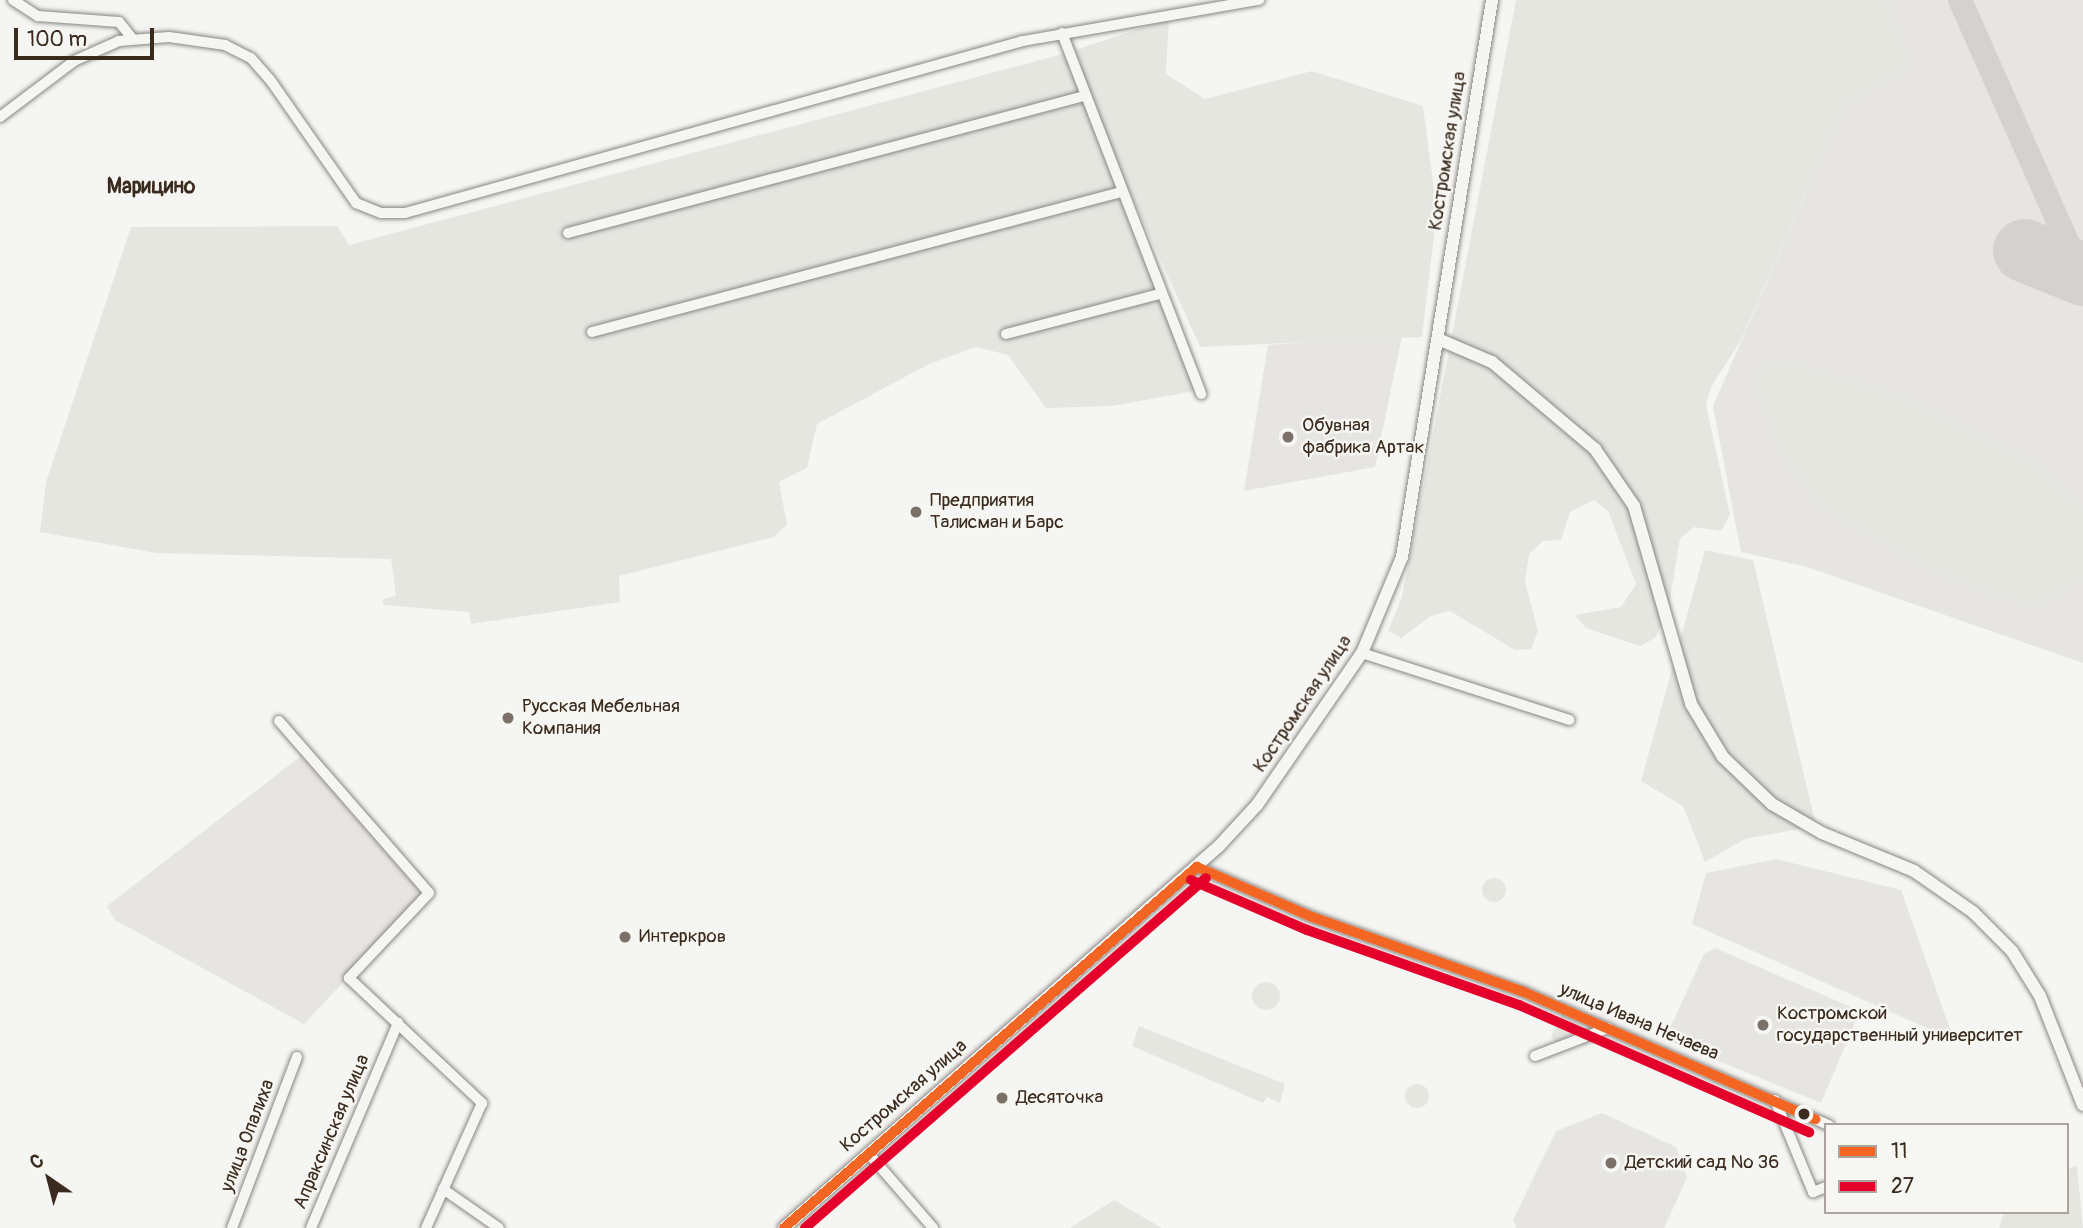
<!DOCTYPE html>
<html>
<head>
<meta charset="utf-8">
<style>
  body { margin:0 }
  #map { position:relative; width:2083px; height:1228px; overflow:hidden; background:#f5f5f3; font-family:Pangolin,sans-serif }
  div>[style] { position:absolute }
  .built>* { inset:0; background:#e7e5e2 }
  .green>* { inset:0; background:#e6e6e1 }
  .round { border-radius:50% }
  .taxiway>* { height:24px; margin:-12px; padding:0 12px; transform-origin:12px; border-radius:12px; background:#d4d2d0 }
  .runway>* { height:63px; margin:-31.5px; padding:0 31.5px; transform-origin:31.5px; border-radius:31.5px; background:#d4d2d0 }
  .roads { filter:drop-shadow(0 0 2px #8a8683) drop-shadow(0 0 2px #8a8683) }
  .minor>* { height:10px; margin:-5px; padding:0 5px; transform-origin:5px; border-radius:5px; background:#f5f5f3 }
  .major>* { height:12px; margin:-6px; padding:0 6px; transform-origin:6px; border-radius:6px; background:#f5f5f3 }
  .bus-1>* { height:10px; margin:-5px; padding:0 5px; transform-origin:5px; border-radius:5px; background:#f26522 }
  .bus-2>* { height:10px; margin:-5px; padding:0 5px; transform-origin:5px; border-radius:5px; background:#e4002b }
  .dots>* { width:19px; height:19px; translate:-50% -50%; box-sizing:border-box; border:4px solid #f6f6f2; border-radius:50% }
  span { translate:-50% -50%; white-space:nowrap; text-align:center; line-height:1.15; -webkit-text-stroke:5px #f6f6f2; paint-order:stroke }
  .street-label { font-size:19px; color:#3b2a1e }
  .poi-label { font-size:19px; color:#3b2a1e }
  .left { translate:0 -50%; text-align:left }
  .neighbourhood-label { font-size:21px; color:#3b2a1e; font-weight:700 }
  .legend { position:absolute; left:1824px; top:1123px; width:245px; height:91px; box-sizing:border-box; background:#f6f6f2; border:2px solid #aba49d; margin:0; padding:9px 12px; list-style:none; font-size:21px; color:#3b2a1e }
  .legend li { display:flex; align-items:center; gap:14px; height:35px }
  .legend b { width:35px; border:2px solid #aba49d }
  .north { position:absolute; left:14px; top:1144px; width:70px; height:70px; -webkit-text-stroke:5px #f6f6f2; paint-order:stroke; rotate:325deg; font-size:19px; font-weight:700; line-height:28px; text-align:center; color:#3b2a1e }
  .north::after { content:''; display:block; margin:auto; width:24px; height:32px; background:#3b2a1e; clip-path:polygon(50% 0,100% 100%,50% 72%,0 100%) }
  .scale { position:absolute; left:14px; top:28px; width:140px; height:32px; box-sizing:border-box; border:4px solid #3b2a1e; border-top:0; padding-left:9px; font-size:21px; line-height:24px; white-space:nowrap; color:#3b2a1e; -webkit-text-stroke:5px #f6f6f2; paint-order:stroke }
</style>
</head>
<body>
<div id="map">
  <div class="built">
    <i style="clip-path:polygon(1886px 0,2083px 0,2083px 663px,1807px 567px,1741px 552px,1713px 406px,1845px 103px,1910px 66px)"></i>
    <i style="clip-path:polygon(1402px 336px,1375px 467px,1244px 491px,1268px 345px)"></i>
    <i style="clip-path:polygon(301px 756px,424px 896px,304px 1024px,115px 920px,107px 906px)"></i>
    <i style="clip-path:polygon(1776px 859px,1901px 890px,1954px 1040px,1692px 924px,1706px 873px)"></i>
    <i style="clip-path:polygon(1715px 948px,1860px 1011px,1821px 1103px,1665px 1039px,1704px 954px)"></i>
    <i style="clip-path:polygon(1602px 1113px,1676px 1147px,1687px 1178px,1664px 1228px,1516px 1228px,1513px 1220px,1556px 1131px)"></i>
  </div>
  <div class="green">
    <i style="clip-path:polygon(1516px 0,1886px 0,1911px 66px,1845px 103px,1741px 340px,1711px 387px,1706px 405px,1730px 515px,1721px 531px,1694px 527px,1680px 538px,1668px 612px,1655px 638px,1640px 646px,1586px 628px,1575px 615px,1621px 607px,1636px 584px,1608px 511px,1594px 500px,1570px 512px,1561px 540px,1543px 541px,1529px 554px,1525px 582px,1538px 631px,1531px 649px,1515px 650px,1450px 611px,1431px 616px,1401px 638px,1388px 631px,1402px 596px)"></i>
    <i style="clip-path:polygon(1169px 19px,1166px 74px,1205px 99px,1312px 71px,1423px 106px,1437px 212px,1422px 337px,1200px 347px,1074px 69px,1200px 390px,1112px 406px,1046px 408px,1008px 355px,976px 347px,929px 364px,817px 424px,807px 468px,779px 482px,787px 525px,774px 537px,619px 576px,620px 602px,471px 624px,469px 612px,383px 605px,383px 599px,396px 596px,391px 559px,156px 553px,40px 532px,46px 482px,131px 227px,337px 226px,349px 245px,1066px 53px)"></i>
    <i style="clip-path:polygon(1766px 362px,1804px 366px,1907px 400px,2033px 462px,2083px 507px,2083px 579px,2034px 604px,1994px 595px,1928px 568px,1821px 507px,1780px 450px,1754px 382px)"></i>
    <i style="clip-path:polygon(1705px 550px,1753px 560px,1816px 826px,1745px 839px,1705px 862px,1683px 806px,1641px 781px)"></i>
    <i class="round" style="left:1482px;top:878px;width:24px;height:24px"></i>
    <i class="round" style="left:1252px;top:982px;width:28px;height:28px"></i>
    <i style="clip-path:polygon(1562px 1014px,1587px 1029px,1556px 1043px,1551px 1036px)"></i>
    <i style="clip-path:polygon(1139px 1026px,1285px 1084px,1280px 1103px,1267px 1097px,1263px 1103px,1132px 1046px)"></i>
    <i class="round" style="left:1405px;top:1084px;width:24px;height:24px"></i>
    <i style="clip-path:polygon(2077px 1165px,2083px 1228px,1999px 1228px,2004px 1212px,2067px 1212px,2067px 1170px)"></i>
    <i style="clip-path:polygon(1114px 1200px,1162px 1228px,1070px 1228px)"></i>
  </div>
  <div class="taxiway">
    <i style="left:1960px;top:0;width:299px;rotate:66.1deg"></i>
  </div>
  <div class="runway">
    <i style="left:2024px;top:250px;width:64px;rotate:22.1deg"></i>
  </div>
  <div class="roads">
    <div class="minor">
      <i style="left:13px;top:0;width:30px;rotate:33deg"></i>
      <i style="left:38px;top:16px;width:81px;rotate:4.2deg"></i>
      <i style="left:119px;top:22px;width:22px;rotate:51deg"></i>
      <i style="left:1062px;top:33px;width:387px;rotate:68.9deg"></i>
      <i style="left:0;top:117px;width:93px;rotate:-37.1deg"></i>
      <i style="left:74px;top:61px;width:49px;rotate:-24deg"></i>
      <i style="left:119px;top:41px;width:50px;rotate:-4.6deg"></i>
      <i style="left:169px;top:37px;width:57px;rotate:8.1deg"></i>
      <i style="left:225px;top:45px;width:29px;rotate:27deg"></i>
      <i style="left:251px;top:58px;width:30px;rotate:49deg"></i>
      <i style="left:271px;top:81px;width:149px;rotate:55.1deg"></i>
      <i style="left:356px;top:203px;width:27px;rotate:22deg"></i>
      <i style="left:381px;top:213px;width:24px"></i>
      <i style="left:405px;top:213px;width:641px;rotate:-15.55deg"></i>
      <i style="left:1023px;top:41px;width:240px;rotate:-9.9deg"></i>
      <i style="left:568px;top:233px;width:534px;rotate:-14.87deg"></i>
      <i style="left:592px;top:332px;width:547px;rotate:-14.82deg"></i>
      <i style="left:1006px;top:334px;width:159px;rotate:-14.6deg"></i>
      <i style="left:1362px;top:653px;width:218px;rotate:17.9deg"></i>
      <i style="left:279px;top:721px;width:228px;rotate:48.9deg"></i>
      <i style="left:429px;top:893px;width:117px;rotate:133.3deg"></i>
      <i style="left:349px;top:978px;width:183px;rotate:43.2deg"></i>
      <i style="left:482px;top:1103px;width:137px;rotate:114.1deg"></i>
      <i style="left:1197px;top:867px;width:125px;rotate:23.5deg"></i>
      <i style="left:1312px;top:917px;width:225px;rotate:19.5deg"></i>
      <i style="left:1524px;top:992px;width:333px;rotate:23.6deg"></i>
      <i style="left:1535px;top:1056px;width:78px;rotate:-21deg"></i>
      <i style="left:1775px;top:1100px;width:100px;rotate:67.6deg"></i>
      <i style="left:1813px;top:1192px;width:14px;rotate:-21deg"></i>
      <i style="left:869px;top:1154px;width:98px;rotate:49.1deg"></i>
      <i style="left:443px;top:1189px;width:68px;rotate:34.9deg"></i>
      <i style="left:232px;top:1228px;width:183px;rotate:-69.2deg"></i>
      <i style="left:311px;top:1228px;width:223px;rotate:-67deg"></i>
    </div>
    <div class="major">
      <i style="left:1438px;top:339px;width:59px;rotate:23.1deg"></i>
      <i style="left:1492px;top:362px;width:135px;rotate:40.2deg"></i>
      <i style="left:1595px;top:449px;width:69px;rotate:55.6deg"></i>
      <i style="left:1634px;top:506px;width:206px;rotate:73.9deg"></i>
      <i style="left:1691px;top:704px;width:62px;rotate:58.9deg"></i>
      <i style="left:1723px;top:757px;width:68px;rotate:43.8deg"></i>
      <i style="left:1772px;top:804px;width:58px;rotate:30.1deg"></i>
      <i style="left:1822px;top:833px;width:100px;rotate:22.4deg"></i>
      <i style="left:1914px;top:871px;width:72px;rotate:34.8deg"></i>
      <i style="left:1973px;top:912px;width:55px;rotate:45deg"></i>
      <i style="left:2012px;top:951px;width:53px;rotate:58.1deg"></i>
      <i style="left:2040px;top:996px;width:117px;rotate:68.5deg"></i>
      <i style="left:784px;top:1228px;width:579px;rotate:-41.29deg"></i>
      <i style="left:1219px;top:846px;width:56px;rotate:-47.2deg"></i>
      <i style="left:1257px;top:805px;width:185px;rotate:-55.4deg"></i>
      <i style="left:1362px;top:653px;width:104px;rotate:-67.4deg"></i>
      <i style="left:1402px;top:557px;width:564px;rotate:-80.82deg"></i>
    </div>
  </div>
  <div class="bus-1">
    <i style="left:1197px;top:867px;width:125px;rotate:23.5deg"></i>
    <i style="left:1312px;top:917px;width:225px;rotate:19.5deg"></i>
    <i style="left:1524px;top:992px;width:318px;rotate:23.6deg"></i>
    <i style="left:784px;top:1228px;width:549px;rotate:-41.16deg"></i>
  </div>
  <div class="bus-2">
    <i style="left:1191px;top:880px;width:126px;rotate:23.3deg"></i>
    <i style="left:1307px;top:930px;width:225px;rotate:19.5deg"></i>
    <i style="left:1519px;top:1005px;width:317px;rotate:23.7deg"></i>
    <i style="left:805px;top:1228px;width:532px;rotate:-41.12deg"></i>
  </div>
  <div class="dots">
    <i style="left:1288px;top:437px;background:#7c7169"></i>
    <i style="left:916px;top:512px;background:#7c7169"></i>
    <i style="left:508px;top:718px;background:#7c7169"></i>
    <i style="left:625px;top:937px;background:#7c7169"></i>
    <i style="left:1763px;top:1025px;background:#7c7169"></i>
    <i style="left:1002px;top:1098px;background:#7c7169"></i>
    <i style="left:1804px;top:1114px;background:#3b2a1e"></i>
    <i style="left:1611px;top:1163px;background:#7c7169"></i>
  </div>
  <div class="street-label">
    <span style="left:1448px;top:151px;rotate:-81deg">Костромская улица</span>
    <span style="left:1303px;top:704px;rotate:-56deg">Костромская улица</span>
    <span style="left:1639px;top:1022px;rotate:23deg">улица Ивана Нечаева</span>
    <span style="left:904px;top:1096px;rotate:-41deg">Костромская улица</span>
    <span style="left:332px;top:1132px;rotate:-67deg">Апраксинская улица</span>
    <span style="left:248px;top:1136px;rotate:-69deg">улица Опалиха</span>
  </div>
  <div class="poi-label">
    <span class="left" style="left:1302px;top:437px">Обувная<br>фабрика Артак</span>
    <span class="left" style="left:930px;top:512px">Предприятия<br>Талисман и Барс</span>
    <span class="left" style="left:522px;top:718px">Русская Мебельная<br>Компания</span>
    <span class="left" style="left:639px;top:937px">Интеркров</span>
    <span class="left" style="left:1777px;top:1025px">Костромской<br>государственный университет</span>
    <span class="left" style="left:1016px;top:1098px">Десяточка</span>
    <span class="left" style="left:1625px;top:1163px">Детский сад № 36</span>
  </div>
  <div class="neighbourhood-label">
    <span style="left:151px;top:187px">Марицино</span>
  </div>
  <ul class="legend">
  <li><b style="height:9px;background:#f26522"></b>11</li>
  <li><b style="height:9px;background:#e4002b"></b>27</li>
  </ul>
  <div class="north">С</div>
  <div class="scale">100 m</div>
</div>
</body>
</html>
